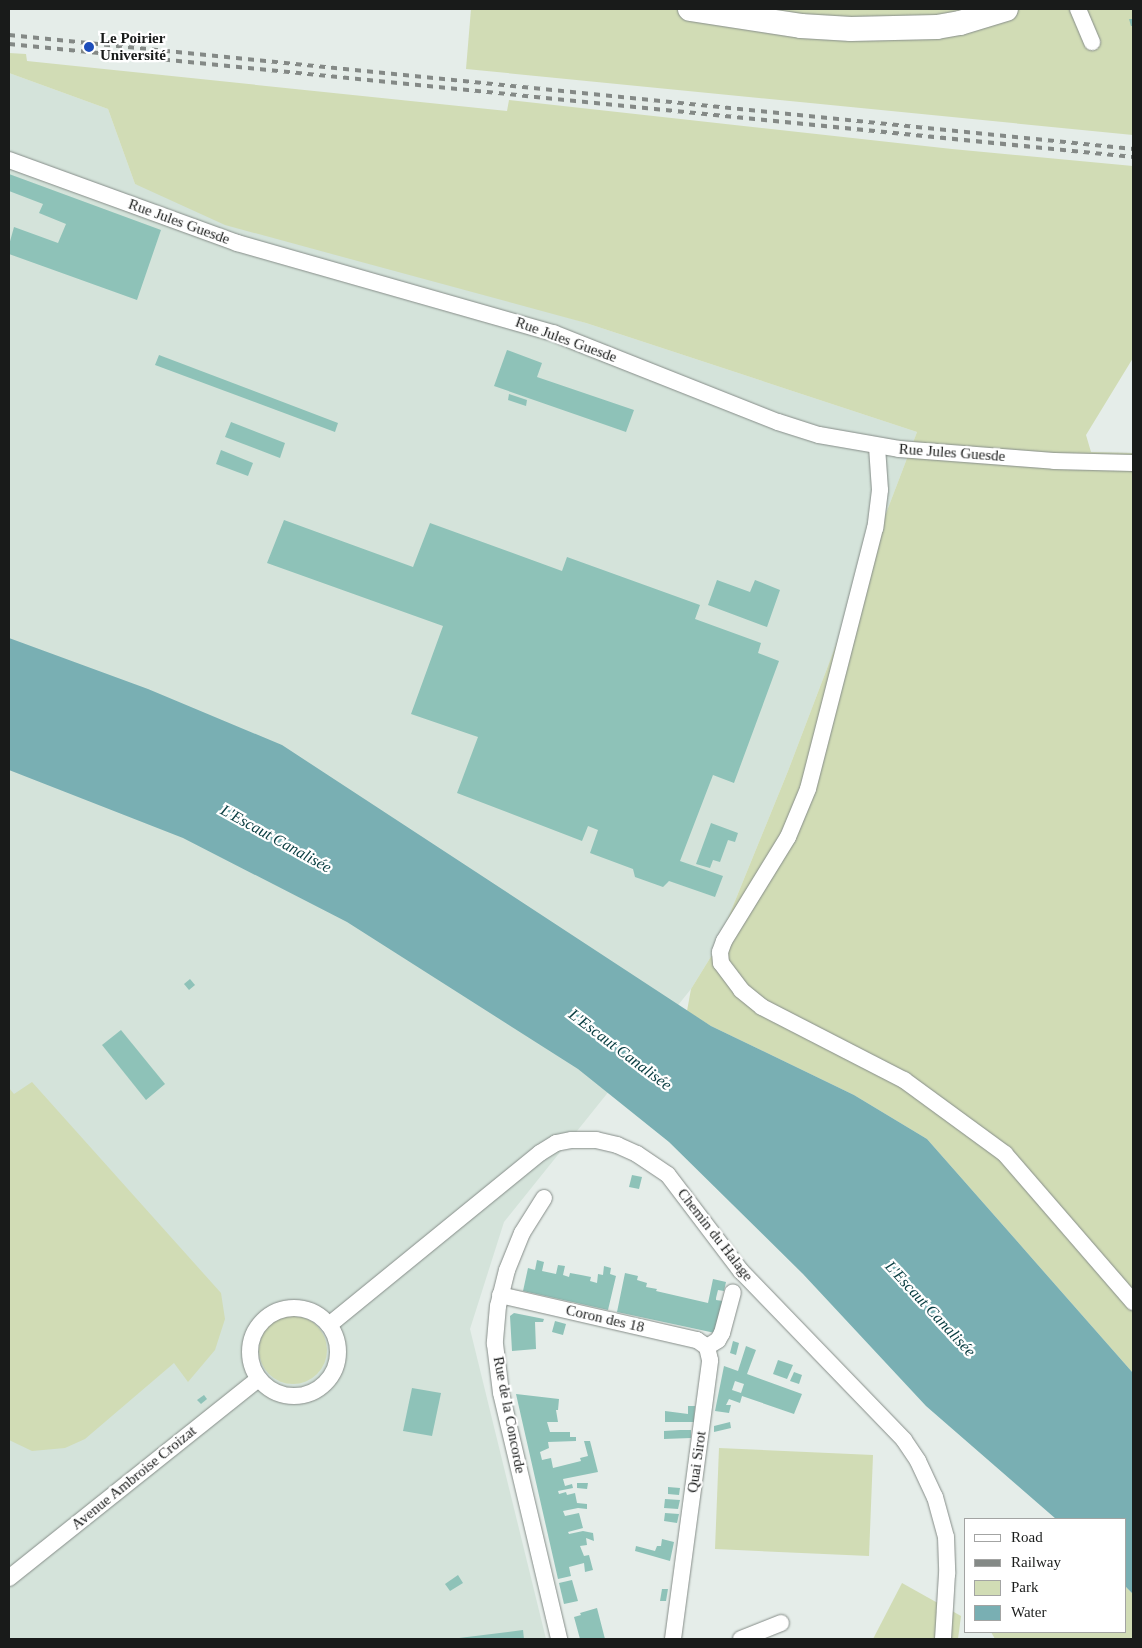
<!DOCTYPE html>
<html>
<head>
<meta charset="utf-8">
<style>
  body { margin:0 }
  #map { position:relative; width:1142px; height:1648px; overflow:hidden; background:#e5ede9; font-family:Georgia,serif }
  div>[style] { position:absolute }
  .built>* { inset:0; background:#d4e3da }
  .green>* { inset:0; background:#d1dcb5 }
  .round { border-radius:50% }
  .water>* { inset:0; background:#79afb3 }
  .building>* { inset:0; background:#8ec2b8 }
  .roads { filter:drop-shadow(0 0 1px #868d89) drop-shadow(0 0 1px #868d89) }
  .street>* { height:16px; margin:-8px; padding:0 8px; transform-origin:8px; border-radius:8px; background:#fff }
  .street>.ring { margin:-8px; padding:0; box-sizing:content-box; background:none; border:16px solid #fff; border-radius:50% }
  .secondary>* { height:24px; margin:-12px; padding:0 12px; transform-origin:12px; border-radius:12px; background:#fff }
  .rail>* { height:4px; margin-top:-2px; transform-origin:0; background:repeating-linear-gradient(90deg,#848986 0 6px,transparent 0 12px) }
  .dots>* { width:14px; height:14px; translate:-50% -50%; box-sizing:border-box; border:2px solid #fff; border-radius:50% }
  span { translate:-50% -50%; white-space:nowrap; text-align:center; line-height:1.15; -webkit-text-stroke:4.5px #fff; paint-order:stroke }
  .poi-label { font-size:15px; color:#191b1a; font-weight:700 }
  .left { translate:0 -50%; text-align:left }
  .street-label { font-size:15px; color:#191b1a }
  .water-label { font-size:16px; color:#083d41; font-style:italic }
  .frame { position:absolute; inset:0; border:10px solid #191b1a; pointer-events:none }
  .legend { position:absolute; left:964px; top:1518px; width:162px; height:115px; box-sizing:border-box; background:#fff; border:1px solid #a3a4a3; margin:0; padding:6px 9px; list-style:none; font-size:15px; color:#191b1a }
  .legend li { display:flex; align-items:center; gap:10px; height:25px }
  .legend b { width:25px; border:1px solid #a3a4a3 }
</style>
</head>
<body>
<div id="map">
  <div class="built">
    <i style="clip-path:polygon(9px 73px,108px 109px,135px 184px,586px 323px,917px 432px,788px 771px,715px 950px,691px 989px,504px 1222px,470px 1329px,546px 1639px,9px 1639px)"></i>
  </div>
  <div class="green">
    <i style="clip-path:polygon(471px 9px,1133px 9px,1133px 135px,466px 69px)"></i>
    <i style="clip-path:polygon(9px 53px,26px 54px,27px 61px,507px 111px,509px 100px,952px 149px,1133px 166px,1133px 358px,1086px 435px,1091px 452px,1133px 453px,1133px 1373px,927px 1139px,854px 1095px,711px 1026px,687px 1011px,691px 989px,715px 950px,788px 771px,917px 432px,586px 323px,225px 225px,135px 184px,108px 109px,9px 73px)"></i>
    <i style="clip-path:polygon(32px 1082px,221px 1293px,225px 1319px,215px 1350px,188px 1382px,174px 1363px,85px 1439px,65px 1448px,32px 1451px,9px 1440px,9px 1088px,14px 1094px)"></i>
    <i class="round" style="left:259px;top:1316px;width:68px;height:68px"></i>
    <i style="clip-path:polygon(719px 1448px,873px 1455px,869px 1556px,715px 1549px)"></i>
    <i style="clip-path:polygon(902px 1583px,961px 1616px,958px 1639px,873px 1639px)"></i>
    <i style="clip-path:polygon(1126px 1587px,1133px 1594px,1133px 1639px,995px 1639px,991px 1632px,1126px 1632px)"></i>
  </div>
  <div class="water">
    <i style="clip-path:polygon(9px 638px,148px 689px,282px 745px,711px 1026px,854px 1095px,927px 1139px,1133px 1373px,1133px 1594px,1126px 1587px,1126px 1519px,1056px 1519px,926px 1406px,803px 1274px,669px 1142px,578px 1069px,347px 922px,183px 838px,9px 770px)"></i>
  </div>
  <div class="building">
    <i style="clip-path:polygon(1129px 19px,1133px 19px,1133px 26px,1131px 26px)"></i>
    <i style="clip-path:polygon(9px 174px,161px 230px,137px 300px,9px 254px,9px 245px,14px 227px,58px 243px,66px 224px,39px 213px,43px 204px,9px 191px)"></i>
    <i style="clip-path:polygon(507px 350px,542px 363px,537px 377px,634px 410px,626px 432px,494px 386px)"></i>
    <i style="clip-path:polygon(159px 355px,338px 423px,335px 432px,155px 365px)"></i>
    <i style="clip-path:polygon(509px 394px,527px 400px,526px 406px,508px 400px)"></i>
    <i style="clip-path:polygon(231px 422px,285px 443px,280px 458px,225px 437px)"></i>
    <i style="clip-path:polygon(221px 450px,253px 463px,248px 476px,216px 464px)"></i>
    <i style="clip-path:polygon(284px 520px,413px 567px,430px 523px,562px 571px,567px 557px,700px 605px,695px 619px,761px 643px,758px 653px,779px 661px,734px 783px,713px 775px,680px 861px,723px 876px,715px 897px,669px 881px,663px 887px,635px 877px,633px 869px,590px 853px,598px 830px,588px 826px,582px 841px,457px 793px,478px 737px,411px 714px,443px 626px,267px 563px)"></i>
    <i style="clip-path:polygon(717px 580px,750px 592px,755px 580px,780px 590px,767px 627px,708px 605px)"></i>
    <i style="clip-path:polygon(711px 823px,738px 833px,735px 842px,728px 840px,720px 862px,713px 860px,710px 868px,696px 864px)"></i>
    <i style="clip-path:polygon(190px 979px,195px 985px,189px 990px,184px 984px)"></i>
    <i style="clip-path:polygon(121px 1030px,165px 1084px,146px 1100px,102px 1045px)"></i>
    <i style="clip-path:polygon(632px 1175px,642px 1177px,639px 1189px,629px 1187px)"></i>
    <i style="clip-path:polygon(537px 1260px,544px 1262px,542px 1271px,556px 1274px,558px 1265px,565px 1266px,563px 1275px,569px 1277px,570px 1273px,581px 1275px,591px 1277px,590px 1281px,597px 1283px,598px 1274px,603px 1275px,604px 1266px,611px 1268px,610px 1274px,616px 1276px,608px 1310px,523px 1291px,528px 1268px,535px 1270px)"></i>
    <i style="clip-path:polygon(625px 1273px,638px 1276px,637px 1280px,647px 1283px,646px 1287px,657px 1289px,656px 1291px,708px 1303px,713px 1279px,726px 1282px,724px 1291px,718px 1290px,716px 1298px,716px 1300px,723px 1301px,715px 1333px,617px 1312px)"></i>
    <i style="clip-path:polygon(514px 1313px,544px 1319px,543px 1322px,535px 1322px,536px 1349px,512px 1351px,510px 1316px)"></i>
    <i style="clip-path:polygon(555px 1321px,566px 1324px,563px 1335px,552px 1332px)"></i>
    <i style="clip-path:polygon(733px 1341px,739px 1343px,736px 1355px,730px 1353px)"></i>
    <i style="clip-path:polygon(evenodd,746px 1346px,756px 1350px,747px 1374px,802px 1394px,794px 1414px,742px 1396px,740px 1403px,729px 1399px,726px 1405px,731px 1405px,729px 1413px,715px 1411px,724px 1366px,738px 1371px,746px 1346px,735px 1381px,744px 1384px,741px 1393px,732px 1390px,735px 1381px)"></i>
    <i style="clip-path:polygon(778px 1360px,793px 1365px,787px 1379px,773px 1374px)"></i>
    <i style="clip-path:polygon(794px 1372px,802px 1375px,799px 1384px,790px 1381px)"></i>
    <i style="clip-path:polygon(412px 1388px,441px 1393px,432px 1436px,403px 1431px)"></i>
    <i style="clip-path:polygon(516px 1394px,559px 1399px,558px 1410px,556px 1410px,558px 1422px,547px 1422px,550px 1432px,570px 1432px,570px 1437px,576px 1437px,576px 1441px,548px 1442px,549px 1448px,540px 1452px,542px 1460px,551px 1458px,553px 1468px,581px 1461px,580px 1458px,588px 1456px,584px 1441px,590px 1441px,598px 1472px,563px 1479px,565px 1486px,572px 1484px,573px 1488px,558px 1491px,559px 1494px,566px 1492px,567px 1495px,575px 1493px,577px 1503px,587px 1504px,587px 1509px,578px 1508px,563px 1511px,565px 1516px,579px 1513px,583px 1528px,568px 1532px,569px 1534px,583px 1531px,593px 1533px,594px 1541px,586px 1538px,587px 1545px,580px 1546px,584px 1556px,589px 1555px,593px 1570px,585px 1572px,584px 1563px,569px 1567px,571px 1576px,558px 1579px)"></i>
    <i style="clip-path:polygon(204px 1395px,207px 1399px,201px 1404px,197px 1400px)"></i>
    <i style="clip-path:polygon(688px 1406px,695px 1406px,694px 1422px,665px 1422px,665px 1411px,688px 1414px)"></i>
    <i style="clip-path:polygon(730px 1422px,731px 1428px,714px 1432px,714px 1426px)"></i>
    <i style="clip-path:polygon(680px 1430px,691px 1430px,691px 1438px,664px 1439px,664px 1431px)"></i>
    <i style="clip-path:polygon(577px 1483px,588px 1483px,587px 1489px,577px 1488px)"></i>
    <i style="clip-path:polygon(668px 1487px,680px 1488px,679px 1495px,668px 1494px)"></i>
    <i style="clip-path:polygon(665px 1499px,680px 1500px,678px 1509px,664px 1508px)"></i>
    <i style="clip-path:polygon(665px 1513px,679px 1514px,677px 1523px,664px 1521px)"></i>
    <i style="clip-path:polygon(662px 1539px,674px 1542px,670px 1561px,635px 1551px,636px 1546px,655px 1551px,657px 1546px,661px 1546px)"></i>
    <i style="clip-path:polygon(458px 1575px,463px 1583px,450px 1591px,445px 1584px)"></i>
    <i style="clip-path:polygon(572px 1580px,578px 1601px,564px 1604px,559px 1583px)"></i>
    <i style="clip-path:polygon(662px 1589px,668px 1589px,666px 1601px,660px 1601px)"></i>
    <i style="clip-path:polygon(597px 1608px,605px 1639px,580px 1639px,574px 1617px,581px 1615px,580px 1613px)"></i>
    <i style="clip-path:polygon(523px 1630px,524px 1639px,459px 1639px,459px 1638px)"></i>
  </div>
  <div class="roads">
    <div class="street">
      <i style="left:1078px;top:9px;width:36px;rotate:67deg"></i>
      <i style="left:9px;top:160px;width:243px;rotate:20deg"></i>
      <i style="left:237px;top:243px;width:329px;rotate:15.9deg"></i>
      <i style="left:553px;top:333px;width:242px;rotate:21.6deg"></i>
      <i style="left:778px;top:422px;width:43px;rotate:17.6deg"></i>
      <i style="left:819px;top:435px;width:81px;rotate:9.9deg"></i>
      <i style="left:899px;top:449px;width:155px;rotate:4.4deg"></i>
      <i style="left:1054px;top:461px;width:79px;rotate:1.5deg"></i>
      <i style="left:877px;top:447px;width:43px;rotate:86deg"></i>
      <i style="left:880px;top:490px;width:38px;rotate:97deg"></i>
      <i style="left:875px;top:528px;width:269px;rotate:104.4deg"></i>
      <i style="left:808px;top:789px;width:52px;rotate:112.6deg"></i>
      <i style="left:788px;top:837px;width:122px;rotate:121.6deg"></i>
      <i style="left:724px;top:941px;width:12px;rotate:110deg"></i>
      <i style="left:720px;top:952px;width:11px;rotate:85deg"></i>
      <i style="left:721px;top:963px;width:34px;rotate:53deg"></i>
      <i style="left:741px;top:990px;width:27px;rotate:39deg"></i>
      <i style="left:762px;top:1007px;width:160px;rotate:27.2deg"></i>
      <i style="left:904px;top:1080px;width:125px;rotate:36.2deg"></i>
      <i style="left:1005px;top:1154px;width:196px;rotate:49.1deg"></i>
      <i style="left:544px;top:1198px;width:41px;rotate:122.2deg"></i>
      <i style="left:522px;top:1233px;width:40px;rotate:112deg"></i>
      <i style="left:507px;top:1270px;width:37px;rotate:104deg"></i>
      <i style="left:498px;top:1306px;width:38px;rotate:95deg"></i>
      <i style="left:495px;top:1344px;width:49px;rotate:83deg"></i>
      <i style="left:501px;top:1393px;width:253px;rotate:76.7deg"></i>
      <i style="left:500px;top:1295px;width:202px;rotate:12.9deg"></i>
      <i style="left:697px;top:1340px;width:12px;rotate:35deg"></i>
      <i class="ring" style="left:250px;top:1308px;width:72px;height:72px"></i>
      <i style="left:329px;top:1325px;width:272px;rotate:-39.2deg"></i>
      <i style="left:540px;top:1153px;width:19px;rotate:-32deg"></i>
      <i style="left:556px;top:1143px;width:16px;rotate:-11deg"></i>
      <i style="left:572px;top:1140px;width:24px"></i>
      <i style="left:596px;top:1140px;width:22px;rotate:13deg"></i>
      <i style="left:617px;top:1145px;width:22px;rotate:24deg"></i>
      <i style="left:637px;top:1154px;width:37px;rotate:34deg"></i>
      <i style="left:668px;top:1175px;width:121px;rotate:52.8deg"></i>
      <i style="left:741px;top:1271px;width:235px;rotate:46deg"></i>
      <i style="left:904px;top:1440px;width:25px;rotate:56deg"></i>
      <i style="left:918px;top:1461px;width:40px;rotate:65deg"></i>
      <i style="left:935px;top:1497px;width:41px;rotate:74.6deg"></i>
      <i style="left:946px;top:1537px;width:37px;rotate:88deg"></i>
      <i style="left:947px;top:1574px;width:65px;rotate:93.5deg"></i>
      <i style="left:9px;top:1578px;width:319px;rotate:-38.6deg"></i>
      <i style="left:673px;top:1639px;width:281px;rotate:-82.4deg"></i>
      <i style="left:710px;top:1360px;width:13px;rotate:-103deg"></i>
      <i style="left:707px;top:1347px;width:13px;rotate:-32deg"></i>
      <i style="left:718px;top:1340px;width:8px;rotate:-60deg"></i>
      <i style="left:722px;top:1333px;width:42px;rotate:-75deg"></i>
      <i style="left:741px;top:1639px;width:43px;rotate:-21.8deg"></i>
    </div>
    <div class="secondary">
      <i style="left:690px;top:9px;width:112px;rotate:8.7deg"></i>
      <i style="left:801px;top:26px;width:50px;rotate:3.4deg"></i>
      <i style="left:851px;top:29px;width:86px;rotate:-1.3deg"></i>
      <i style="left:937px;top:27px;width:23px;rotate:-10deg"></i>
      <i style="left:960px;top:23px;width:48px;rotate:-16.9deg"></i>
    </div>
  </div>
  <div class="rail">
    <i style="left:9px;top:35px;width:1130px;rotate:5.79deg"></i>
    <i style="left:9px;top:44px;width:1130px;rotate:5.74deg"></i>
  </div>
  <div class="dots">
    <i style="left:89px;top:47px;background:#1e4ebb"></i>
  </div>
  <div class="poi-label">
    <span class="left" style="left:100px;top:47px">Le Poirier<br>Université</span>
  </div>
  <div class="street-label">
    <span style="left:179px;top:222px;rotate:20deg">Rue Jules Guesde</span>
    <span style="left:566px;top:340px;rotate:20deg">Rue Jules Guesde</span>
    <span style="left:952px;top:453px;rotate:4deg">Rue Jules Guesde</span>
    <span style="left:715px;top:1235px;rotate:52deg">Chemin du Halage</span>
    <span style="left:605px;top:1319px;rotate:13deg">Coron des 18</span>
    <span style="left:509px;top:1415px;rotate:79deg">Rue de la Concorde</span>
    <span style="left:697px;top:1462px;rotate:-82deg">Quai Sirot</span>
    <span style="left:134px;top:1478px;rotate:-39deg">Avenue Ambroise Croizat</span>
  </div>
  <div class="water-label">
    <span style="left:276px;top:839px;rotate:29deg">L'Escaut Canalisée</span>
    <span style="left:620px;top:1050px;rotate:37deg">L'Escaut Canalisée</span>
    <span style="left:930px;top:1309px;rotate:47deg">L'Escaut Canalisée</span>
  </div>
  <div class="frame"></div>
  <ul class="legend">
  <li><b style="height:6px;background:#fff"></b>Road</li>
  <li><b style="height:6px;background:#848986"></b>Railway</li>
  <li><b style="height:14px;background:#d1dcb5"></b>Park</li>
  <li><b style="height:14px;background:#79afb3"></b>Water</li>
  </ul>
</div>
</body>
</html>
